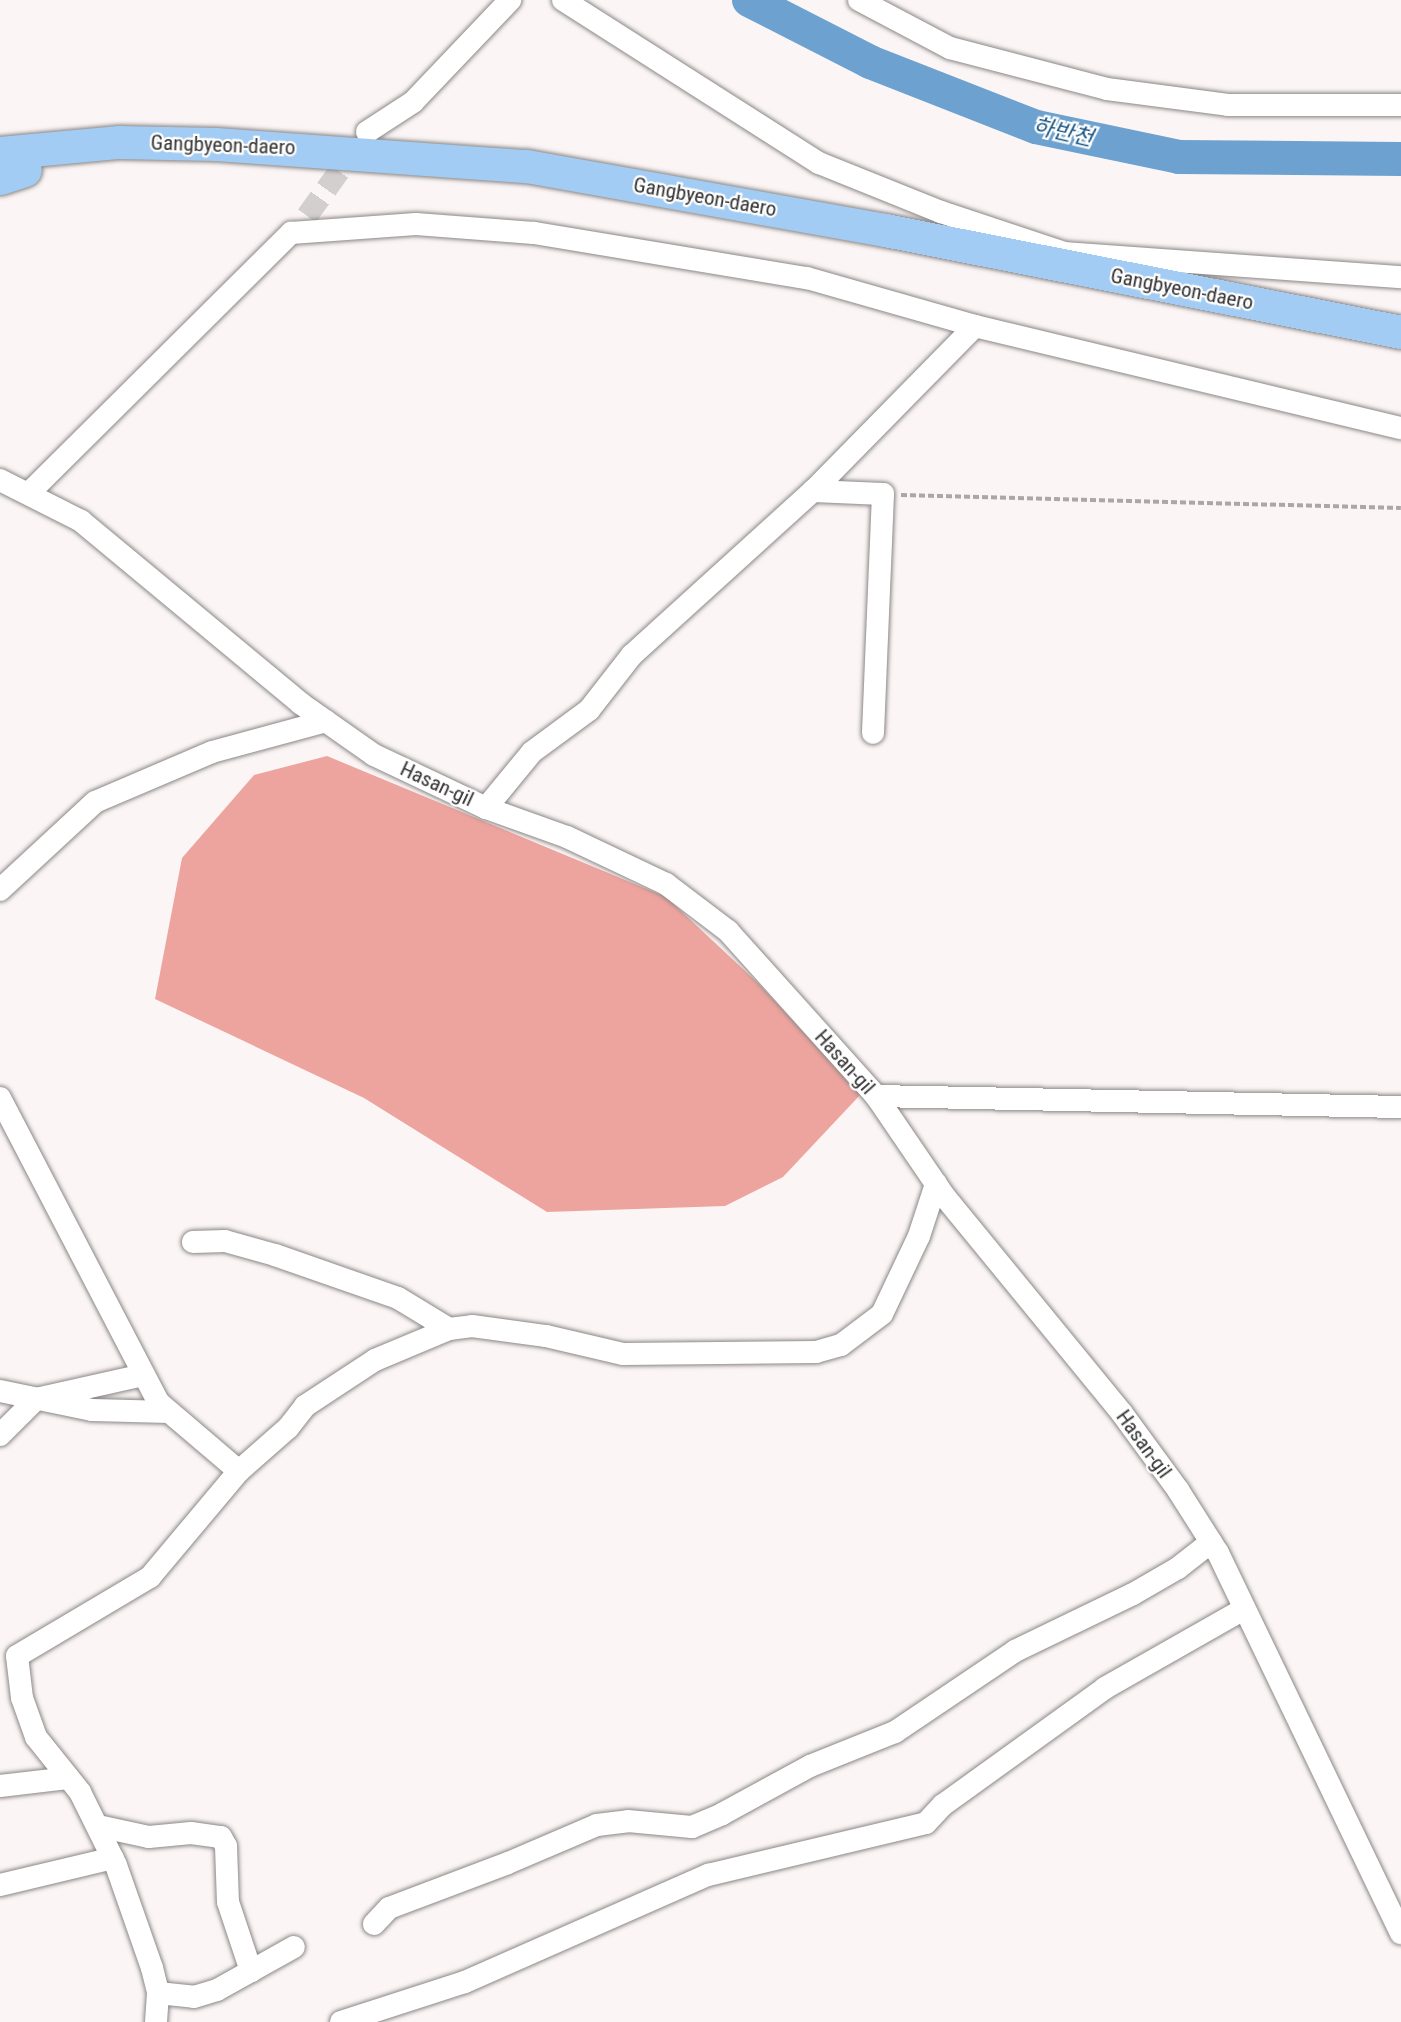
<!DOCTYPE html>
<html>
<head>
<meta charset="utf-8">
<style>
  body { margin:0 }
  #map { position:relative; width:1401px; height:2022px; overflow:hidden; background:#fbf6f5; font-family:"Roboto Condensed","Noto Sans KR",sans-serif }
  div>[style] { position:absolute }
  .forest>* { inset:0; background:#eea49e }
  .river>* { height:34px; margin:-17px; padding:0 17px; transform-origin:17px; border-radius:17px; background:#6da1cf }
  .minor-tunnel>* { height:22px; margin-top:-11px; transform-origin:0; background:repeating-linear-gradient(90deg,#d3cfce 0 22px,transparent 0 33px) }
  .path>* { height:4px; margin-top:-2px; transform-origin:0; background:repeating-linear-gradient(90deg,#aba7a6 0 6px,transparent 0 9px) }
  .roads { filter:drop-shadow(0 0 2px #8b8786) drop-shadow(0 0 2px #8b8786) }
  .minor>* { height:22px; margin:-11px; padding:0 11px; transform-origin:11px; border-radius:11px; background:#fff }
  .highway>* { height:33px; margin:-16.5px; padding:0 16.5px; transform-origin:16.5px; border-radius:16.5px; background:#a2ccf3 }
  span { translate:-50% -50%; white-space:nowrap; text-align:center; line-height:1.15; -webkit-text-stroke:4.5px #fff; paint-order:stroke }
  .street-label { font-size:21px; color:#343232 }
  .water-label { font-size:22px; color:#1a5481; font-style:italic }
</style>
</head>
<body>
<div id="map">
  <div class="forest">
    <i style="clip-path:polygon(327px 756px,666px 897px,759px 984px,861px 1094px,783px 1177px,725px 1206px,547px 1212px,364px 1098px,155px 999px,182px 858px,254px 775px)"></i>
  </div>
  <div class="river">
    <i style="left:749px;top:0;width:136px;rotate:27.1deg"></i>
    <i style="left:870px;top:62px;width:178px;rotate:21.4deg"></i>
    <i style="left:1036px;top:127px;width:146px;rotate:11.8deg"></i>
    <i style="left:1179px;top:157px;width:222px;rotate:0.5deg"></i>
  </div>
  <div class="minor-tunnel">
    <i style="left:307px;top:216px;width:87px;rotate:-54.3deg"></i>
  </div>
  <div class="path">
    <i style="left:901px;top:495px;width:500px;rotate:1.49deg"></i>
  </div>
  <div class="roads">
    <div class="minor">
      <i style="left:563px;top:0;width:303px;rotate:32.5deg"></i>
      <i style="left:819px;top:163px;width:131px;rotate:21.9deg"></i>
      <i style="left:941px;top:212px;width:130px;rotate:18.4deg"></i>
      <i style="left:1064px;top:253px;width:338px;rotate:4.1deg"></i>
      <i style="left:859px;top:0;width:103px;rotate:27.8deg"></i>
      <i style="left:950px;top:48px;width:162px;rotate:14.6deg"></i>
      <i style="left:1107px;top:89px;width:122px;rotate:7.5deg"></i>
      <i style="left:1228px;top:105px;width:173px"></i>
      <i style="left:367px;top:132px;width:55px;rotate:-33.1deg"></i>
      <i style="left:413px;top:102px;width:141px;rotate:-46.4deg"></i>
      <i style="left:0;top:480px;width:91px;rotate:26.8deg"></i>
      <i style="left:81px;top:521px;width:285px;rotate:39.7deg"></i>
      <i style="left:300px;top:703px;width:90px;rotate:35.1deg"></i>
      <i style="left:374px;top:755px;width:124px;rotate:25.3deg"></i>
      <i style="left:486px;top:808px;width:86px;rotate:19.7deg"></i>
      <i style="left:567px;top:837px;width:110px;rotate:25.4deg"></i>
      <i style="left:666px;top:884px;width:78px;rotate:37.2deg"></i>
      <i style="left:728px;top:931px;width:222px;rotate:48.1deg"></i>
      <i style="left:876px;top:1096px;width:122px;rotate:55.7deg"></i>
      <i style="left:945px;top:1197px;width:278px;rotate:50.7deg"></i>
      <i style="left:1121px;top:1412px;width:97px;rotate:53.8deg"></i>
      <i style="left:1178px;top:1490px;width:75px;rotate:57.6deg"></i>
      <i style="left:1218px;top:1553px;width:422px;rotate:64.3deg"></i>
      <i style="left:813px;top:491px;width:70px;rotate:2.5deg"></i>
      <i style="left:883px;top:494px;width:239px;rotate:92.4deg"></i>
      <i style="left:30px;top:492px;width:368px;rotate:-44.8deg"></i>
      <i style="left:291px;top:233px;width:125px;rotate:-4.1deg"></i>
      <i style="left:416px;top:224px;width:118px;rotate:4.4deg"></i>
      <i style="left:534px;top:233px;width:277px;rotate:9.4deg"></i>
      <i style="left:807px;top:278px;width:175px;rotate:15.9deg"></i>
      <i style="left:975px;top:326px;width:438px;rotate:13.5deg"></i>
      <i style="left:486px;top:808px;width:72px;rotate:-50.6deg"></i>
      <i style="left:532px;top:752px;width:71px;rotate:-36.4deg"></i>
      <i style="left:589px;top:710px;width:70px;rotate:-52deg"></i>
      <i style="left:632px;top:655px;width:244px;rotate:-42.2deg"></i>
      <i style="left:813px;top:491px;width:231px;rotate:-45.5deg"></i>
      <i style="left:0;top:890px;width:129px;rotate:-42.8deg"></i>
      <i style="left:95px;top:802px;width:127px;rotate:-23.1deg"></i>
      <i style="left:212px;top:752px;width:118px;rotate:-15.2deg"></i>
      <i style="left:876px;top:1096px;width:525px;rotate:1.2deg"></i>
      <i style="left:0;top:1098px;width:344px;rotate:62.5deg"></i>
      <i style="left:159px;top:1403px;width:105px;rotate:40.4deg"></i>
      <i style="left:193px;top:1242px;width:32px;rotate:-2deg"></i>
      <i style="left:225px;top:1241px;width:52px;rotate:15.6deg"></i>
      <i style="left:275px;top:1255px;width:130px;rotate:19.3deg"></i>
      <i style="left:398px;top:1298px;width:60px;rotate:31.3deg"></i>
      <i style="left:0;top:1391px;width:94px;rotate:11.7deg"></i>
      <i style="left:92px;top:1410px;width:77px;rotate:1.5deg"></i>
      <i style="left:0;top:1435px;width:51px;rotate:-45deg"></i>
      <i style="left:36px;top:1399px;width:110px;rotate:-12.6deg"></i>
      <i style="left:0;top:1786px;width:68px;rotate:-6.7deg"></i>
      <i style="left:98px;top:1826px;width:52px;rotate:12.2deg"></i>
      <i style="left:149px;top:1837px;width:42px;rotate:-5.4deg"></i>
      <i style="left:191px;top:1833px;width:30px;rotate:8deg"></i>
      <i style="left:221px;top:1837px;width:10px;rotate:61deg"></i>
      <i style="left:226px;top:1846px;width:56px;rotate:88deg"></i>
      <i style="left:228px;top:1902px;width:73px;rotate:71.6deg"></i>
      <i style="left:0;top:1885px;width:116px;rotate:-13.4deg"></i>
      <i style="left:374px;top:1924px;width:22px;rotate:-47deg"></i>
      <i style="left:389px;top:1908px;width:127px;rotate:-20.7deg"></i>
      <i style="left:508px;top:1863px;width:97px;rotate:-23.1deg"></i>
      <i style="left:597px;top:1825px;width:31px;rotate:-7deg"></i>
      <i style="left:628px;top:1821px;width:64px;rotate:5.4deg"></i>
      <i style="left:692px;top:1827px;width:33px;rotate:-23deg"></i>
      <i style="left:722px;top:1814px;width:100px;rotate:-28.6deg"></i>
      <i style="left:810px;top:1766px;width:92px;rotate:-21.8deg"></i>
      <i style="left:895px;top:1732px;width:145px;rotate:-34deg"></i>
      <i style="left:1015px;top:1651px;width:131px;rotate:-25.8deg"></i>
      <i style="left:1133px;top:1594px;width:52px;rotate:-30deg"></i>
      <i style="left:1178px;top:1568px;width:42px;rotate:-38.2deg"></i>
      <i style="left:158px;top:1993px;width:36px;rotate:6deg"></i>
      <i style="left:194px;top:1997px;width:24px;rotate:-17deg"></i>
      <i style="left:217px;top:1990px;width:88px;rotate:-29.2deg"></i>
      <i style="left:156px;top:2022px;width:30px;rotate:-86deg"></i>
      <i style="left:158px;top:1992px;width:25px;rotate:-104deg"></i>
      <i style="left:152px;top:1968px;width:109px;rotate:-109.3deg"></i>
      <i style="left:116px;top:1865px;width:81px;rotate:-116.3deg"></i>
      <i style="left:80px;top:1792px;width:70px;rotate:-128.7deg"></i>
      <i style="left:36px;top:1737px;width:41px;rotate:-109.7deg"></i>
      <i style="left:22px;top:1698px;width:42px;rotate:-96.8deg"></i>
      <i style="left:17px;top:1656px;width:155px;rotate:-30.7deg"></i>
      <i style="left:150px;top:1577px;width:138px;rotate:-50deg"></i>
      <i style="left:239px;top:1471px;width:65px;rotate:-41.3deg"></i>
      <i style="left:288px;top:1428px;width:28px;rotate:-52deg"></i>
      <i style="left:305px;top:1406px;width:84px;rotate:-33.3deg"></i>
      <i style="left:375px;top:1360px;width:80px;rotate:-22.7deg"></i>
      <i style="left:449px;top:1329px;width:23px;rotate:-7deg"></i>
      <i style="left:472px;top:1326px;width:75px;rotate:7.7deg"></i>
      <i style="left:546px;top:1336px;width:79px;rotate:13.2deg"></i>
      <i style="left:623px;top:1354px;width:193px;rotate:-0.6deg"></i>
      <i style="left:816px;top:1352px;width:26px;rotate:-16deg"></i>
      <i style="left:841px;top:1345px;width:51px;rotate:-37.1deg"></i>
      <i style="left:882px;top:1314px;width:86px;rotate:-64.6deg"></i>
      <i style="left:919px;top:1236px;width:55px;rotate:-71.9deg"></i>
      <i style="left:341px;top:2022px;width:130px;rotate:-17.9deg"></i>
      <i style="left:465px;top:1982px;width:266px;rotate:-23.8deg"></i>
      <i style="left:708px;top:1875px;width:224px;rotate:-13.4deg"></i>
      <i style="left:926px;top:1823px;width:25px;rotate:-47deg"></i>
      <i style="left:943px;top:1805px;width:200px;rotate:-35.8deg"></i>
      <i style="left:1105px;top:1688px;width:160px;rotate:-29.6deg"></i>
    </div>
    <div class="highway">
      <i style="left:0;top:153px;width:120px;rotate:-5.3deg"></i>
      <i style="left:119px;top:142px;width:97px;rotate:1.2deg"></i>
      <i style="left:216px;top:144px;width:311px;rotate:4.1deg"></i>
      <i style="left:526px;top:166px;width:365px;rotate:10.1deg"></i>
      <i style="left:885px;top:230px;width:526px;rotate:11.18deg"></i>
      <i style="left:0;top:178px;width:26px;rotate:-18deg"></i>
    </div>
  </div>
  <div class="street-label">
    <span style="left:223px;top:145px;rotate:2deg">Gangbyeon-daero</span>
    <span style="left:705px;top:197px;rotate:10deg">Gangbyeon-daero</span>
    <span style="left:1182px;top:289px;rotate:11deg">Gangbyeon-daero</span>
    <span style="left:437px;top:784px;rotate:25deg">Hasan-gil</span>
    <span style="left:845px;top:1062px;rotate:48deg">Hasan-gil</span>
    <span style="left:1144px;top:1444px;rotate:54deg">Hasan-gil</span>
  </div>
  <div class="water-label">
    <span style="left:1063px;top:132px;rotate:13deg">하반천</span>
  </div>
</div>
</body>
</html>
